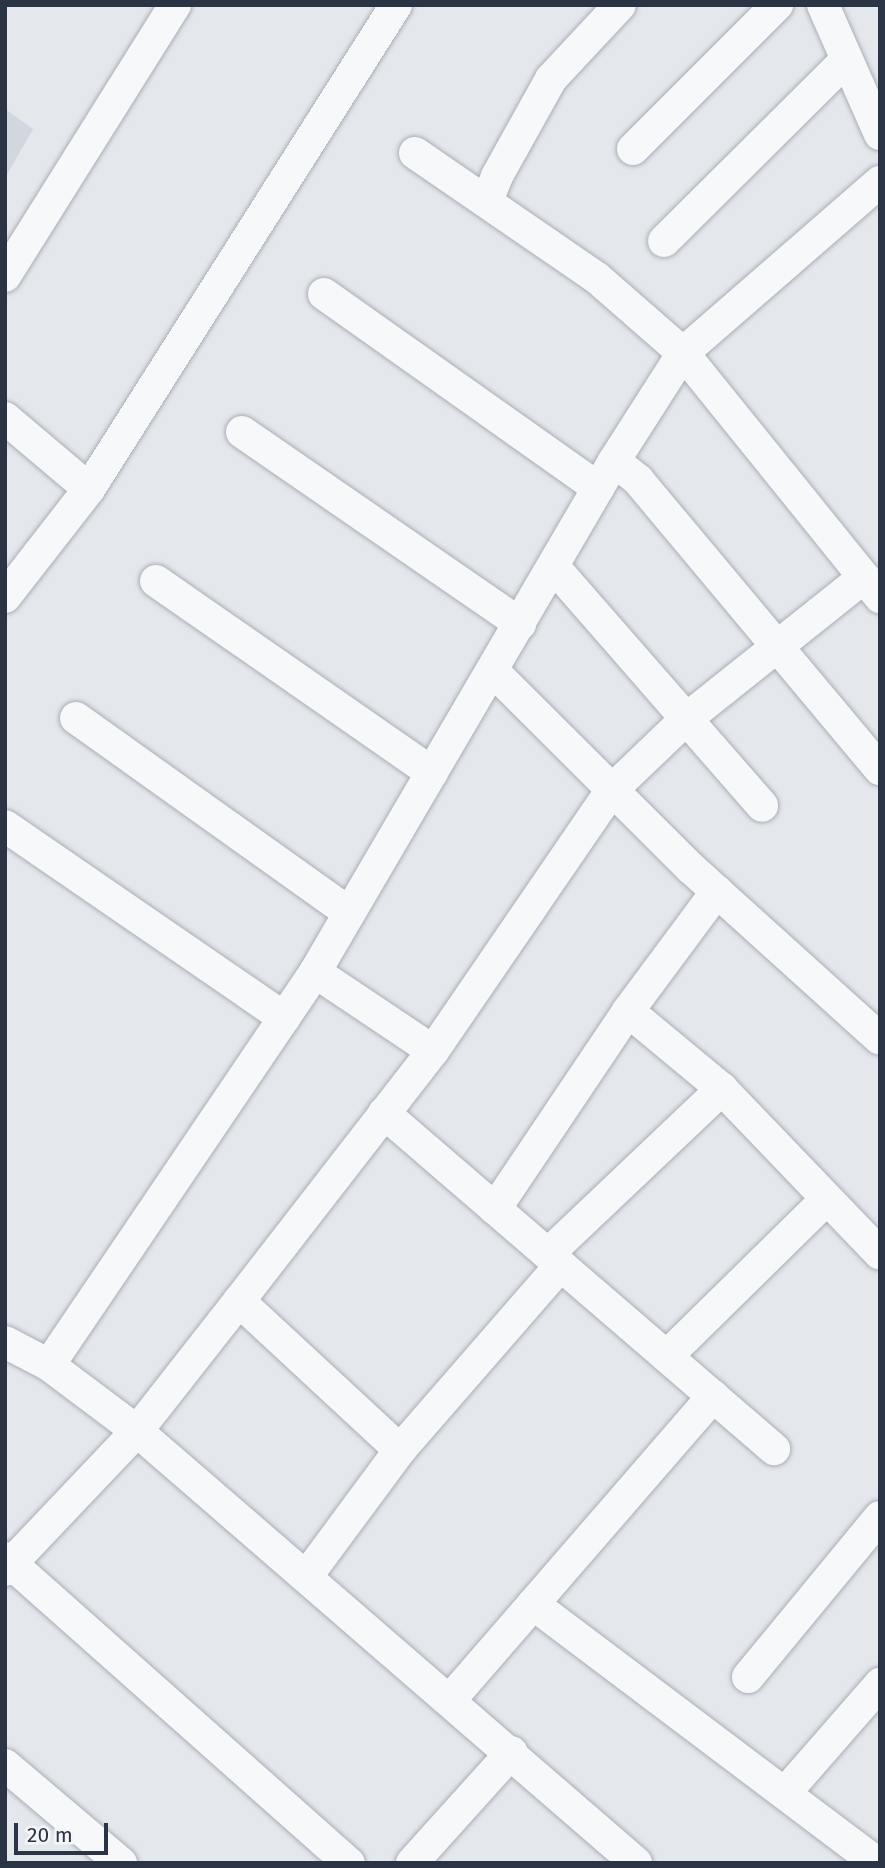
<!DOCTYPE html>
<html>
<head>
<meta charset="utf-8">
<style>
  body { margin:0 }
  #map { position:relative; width:885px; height:1868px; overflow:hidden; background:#e4e7ec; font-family:"Fira Sans",sans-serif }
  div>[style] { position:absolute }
  .built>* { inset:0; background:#d2d6de }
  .roads { filter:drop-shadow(0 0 2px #a9aeb7) drop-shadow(0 0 2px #a9aeb7) }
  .minor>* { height:32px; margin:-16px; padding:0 16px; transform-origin:16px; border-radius:16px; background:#f7f8fa }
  span { translate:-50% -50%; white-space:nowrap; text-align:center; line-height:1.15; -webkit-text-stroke:5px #f4f6f9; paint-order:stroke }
  .frame { position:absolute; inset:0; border:7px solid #2b3445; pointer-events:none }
  .scale { position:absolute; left:14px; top:1823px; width:94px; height:32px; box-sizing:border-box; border:4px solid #2b3445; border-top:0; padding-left:9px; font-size:21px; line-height:24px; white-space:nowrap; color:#2b3445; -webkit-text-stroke:5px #f4f6f9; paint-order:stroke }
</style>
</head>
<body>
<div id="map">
  <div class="built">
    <i style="clip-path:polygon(5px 109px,33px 129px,5px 178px)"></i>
  </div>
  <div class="roads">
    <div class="minor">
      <i style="left:823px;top:5px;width:141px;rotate:66.2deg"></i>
      <i style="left:633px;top:149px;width:204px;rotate:-45deg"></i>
      <i style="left:415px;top:153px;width:221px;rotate:34.5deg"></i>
      <i style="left:597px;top:278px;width:114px;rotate:41.1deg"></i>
      <i style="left:683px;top:353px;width:314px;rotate:51.1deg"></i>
      <i style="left:487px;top:201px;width:27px;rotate:-68deg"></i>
      <i style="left:497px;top:176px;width:111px;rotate:-60.9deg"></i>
      <i style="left:551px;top:79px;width:101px;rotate:-47deg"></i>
      <i style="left:664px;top:241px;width:257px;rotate:-44.8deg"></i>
      <i style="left:5px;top:276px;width:320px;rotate:-57.9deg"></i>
      <i style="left:324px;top:294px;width:336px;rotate:35.3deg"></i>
      <i style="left:5px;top:418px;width:110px;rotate:40.2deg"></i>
      <i style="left:242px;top:432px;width:338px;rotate:34.6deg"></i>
      <i style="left:614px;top:461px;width:31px;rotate:38deg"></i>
      <i style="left:638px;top:480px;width:377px;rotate:50.1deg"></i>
      <i style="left:553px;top:566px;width:318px;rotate:48.9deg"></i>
      <i style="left:156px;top:581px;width:336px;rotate:34.8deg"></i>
      <i style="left:5px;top:597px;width:137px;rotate:-52.1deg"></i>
      <i style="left:89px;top:489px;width:573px;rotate:-57.61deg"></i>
      <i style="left:493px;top:671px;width:281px;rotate:44.9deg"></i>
      <i style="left:692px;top:869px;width:253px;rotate:42.1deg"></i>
      <i style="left:76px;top:718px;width:335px;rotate:35.5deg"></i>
      <i style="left:5px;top:826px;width:339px;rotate:34.5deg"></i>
      <i style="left:315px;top:972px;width:142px;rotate:33.8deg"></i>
      <i style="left:628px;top:1011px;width:122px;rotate:39.7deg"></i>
      <i style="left:722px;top:1089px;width:228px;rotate:46.2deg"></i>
      <i style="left:384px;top:1113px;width:515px;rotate:40.75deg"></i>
      <i style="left:495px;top:1209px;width:239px;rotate:-56.1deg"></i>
      <i style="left:628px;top:1011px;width:149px;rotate:-53.4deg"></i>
      <i style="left:548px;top:1254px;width:240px;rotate:-43.5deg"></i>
      <i style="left:239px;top:1301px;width:219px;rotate:42.8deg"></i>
      <i style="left:5px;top:1342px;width:50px;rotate:27.6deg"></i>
      <i style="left:49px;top:1365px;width:110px;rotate:36.9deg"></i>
      <i style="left:137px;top:1431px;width:660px;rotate:40.88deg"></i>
      <i style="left:667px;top:1356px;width:223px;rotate:-44.5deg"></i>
      <i style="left:49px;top:1365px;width:475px;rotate:-55.9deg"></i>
      <i style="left:315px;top:972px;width:592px;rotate:-59.67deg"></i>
      <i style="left:614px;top:461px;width:128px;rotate:-57.4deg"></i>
      <i style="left:683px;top:353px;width:261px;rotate:-41deg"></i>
      <i style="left:5px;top:1558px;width:460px;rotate:41.6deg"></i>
      <i style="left:5px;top:1570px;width:192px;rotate:-46.5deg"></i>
      <i style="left:137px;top:1431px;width:165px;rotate:-51.9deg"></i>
      <i style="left:239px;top:1301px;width:316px;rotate:-52.2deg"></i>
      <i style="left:433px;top:1051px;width:315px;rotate:-55.6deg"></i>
      <i style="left:611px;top:791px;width:103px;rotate:-43.8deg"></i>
      <i style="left:685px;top:720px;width:229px;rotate:-38.6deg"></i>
      <i style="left:306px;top:1577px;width:158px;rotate:-53.5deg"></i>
      <i style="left:400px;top:1450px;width:245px;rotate:-49deg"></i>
      <i style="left:533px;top:1604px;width:431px;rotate:37deg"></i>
      <i style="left:748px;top:1677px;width:207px;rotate:-50.5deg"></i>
      <i style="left:450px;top:1700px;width:402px;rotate:-49.1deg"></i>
      <i style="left:5px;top:1765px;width:152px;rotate:40.2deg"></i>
      <i style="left:785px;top:1793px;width:145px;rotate:-48.9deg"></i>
      <i style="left:412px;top:1863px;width:149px;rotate:-48deg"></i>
    </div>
  </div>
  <div class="frame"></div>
  <div class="scale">20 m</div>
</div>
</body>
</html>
